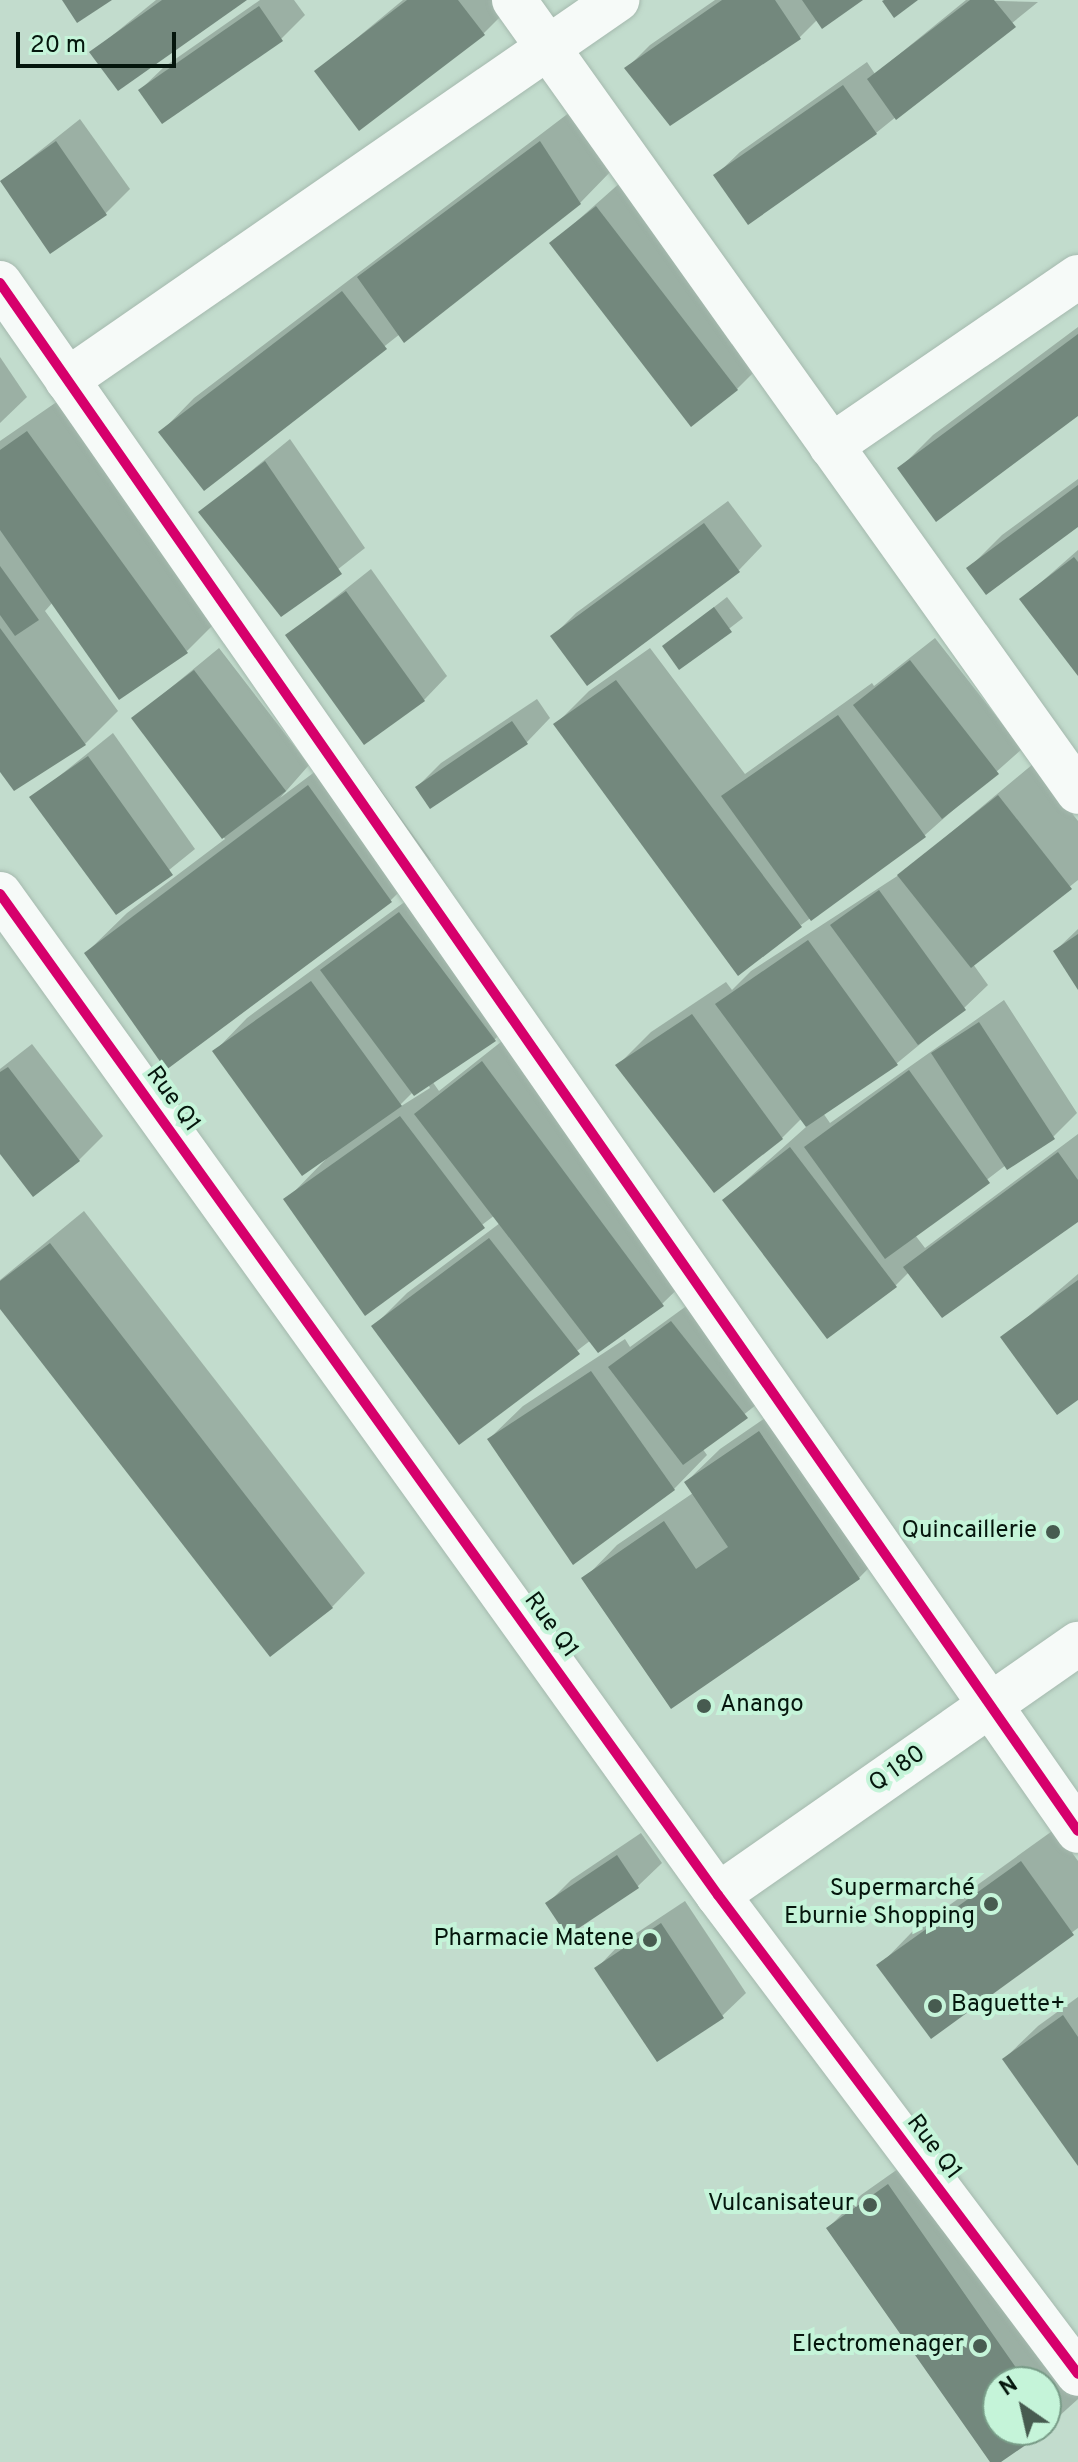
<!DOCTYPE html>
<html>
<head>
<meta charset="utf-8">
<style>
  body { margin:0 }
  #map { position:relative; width:1078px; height:2462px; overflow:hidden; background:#c2dccd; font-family:Overpass,sans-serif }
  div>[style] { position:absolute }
  .shadow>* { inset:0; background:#0003 }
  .building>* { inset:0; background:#73887d }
  .roads { filter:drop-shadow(0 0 2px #a5b9ae) drop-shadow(0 0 2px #a5b9ae) }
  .minor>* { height:44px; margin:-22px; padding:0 22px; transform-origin:22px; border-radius:22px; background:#f6faf8 }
  .cycleway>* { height:10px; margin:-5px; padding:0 5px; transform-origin:5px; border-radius:5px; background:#d6006c }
  .dots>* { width:22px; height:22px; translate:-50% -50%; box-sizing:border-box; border:4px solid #c5f4d9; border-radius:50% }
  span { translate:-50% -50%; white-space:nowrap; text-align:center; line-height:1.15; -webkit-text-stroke:8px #c5f4d9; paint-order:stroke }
  .street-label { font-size:24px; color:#05160d }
  .poi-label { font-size:24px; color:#05160d }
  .right { translate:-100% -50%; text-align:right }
  .left { translate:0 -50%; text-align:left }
  .north { position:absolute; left:982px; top:2366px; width:80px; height:80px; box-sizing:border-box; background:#c5f4d9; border:2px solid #789b87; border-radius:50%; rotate:326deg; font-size:22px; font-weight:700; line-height:32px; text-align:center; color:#05160d }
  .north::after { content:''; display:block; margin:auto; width:28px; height:36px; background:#475b50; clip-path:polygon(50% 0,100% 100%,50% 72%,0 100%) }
  .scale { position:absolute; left:16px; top:32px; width:160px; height:36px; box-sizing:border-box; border:4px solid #05160d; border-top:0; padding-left:10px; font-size:24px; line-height:28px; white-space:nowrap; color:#05160d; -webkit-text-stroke:6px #c5f4d9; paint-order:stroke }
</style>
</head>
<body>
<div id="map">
  <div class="shadow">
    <i style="clip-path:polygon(156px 0,244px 0,92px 52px)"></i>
    <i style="clip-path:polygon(260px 0,294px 0,305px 15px,281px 39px,140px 90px,164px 67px)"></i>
    <i style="clip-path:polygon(403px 0,499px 0,507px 10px,483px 34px,317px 71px)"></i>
    <i style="clip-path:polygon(715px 0,859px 0,818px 19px,800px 37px,670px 124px,627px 68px,650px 45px)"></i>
    <i style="clip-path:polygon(966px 0,1038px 2px,876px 133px,716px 175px,740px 152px,867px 62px,875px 74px)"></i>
    <i style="clip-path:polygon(574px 109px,613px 169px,580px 203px,400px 334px,205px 488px,161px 432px,194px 398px)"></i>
    <i style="clip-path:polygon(80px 119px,130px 189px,106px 213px,51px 251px,2px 181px)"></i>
    <i style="clip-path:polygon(630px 174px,770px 356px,737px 389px,551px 244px)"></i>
    <i style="clip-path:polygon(1078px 327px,1078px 414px,900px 468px,933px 435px)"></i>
    <i style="clip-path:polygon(0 357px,27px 397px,0 423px)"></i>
    <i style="clip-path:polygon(61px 399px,220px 618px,187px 651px,53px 602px,45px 611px,118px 711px,85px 744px,0 769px,0 441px)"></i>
    <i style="clip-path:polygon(290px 439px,365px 548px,281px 614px,201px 512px)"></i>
    <i style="clip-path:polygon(1078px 479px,1078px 525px,968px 569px,1002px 535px)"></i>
    <i style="clip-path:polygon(728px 501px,762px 546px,739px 570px,553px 636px,576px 613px)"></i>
    <i style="clip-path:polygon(1078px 550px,1078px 672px,1022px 599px)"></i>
    <i style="clip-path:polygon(371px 569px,447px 676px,424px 700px,288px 635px)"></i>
    <i style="clip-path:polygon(727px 597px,743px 618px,679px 667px,664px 646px)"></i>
    <i style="clip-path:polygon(935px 638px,1022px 749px,925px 835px,801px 925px,556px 724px,589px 691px,650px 648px,745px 774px,872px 683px,874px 686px)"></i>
    <i style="clip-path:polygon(219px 648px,309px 765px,280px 798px,349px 746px,431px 860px,390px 901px,86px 953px,127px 913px,225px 839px,134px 718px)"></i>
    <i style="clip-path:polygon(537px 699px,550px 718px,527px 742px,417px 787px,441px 763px)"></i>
    <i style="clip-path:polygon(113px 733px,195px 849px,117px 912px,32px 798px)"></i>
    <i style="clip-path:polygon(1033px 764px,1078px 821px,1078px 880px,973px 964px,988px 985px,964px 1008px,896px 1064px,823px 1113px,830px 1123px,1004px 1000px,1077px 1113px,1053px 1137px,1006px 1165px,915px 1235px,925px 1248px,1078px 1134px,1078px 1220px,909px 1272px,895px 1286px,724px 1200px,815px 1119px,802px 1118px,782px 1138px,618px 1065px,651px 1032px,726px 982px,732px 990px,751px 971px,905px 871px)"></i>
    <i style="clip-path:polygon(evenodd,433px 881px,528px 1006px,495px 1039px,432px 1081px,439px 1091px,516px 1030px,696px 1271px,662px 1304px,591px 1340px,459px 1442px,374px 1326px,407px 1293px,500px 1223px,495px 1215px,366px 1313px,286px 1200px,326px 1159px,214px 1052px,247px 1018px,433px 881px,428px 1084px,430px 1088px,395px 1110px,413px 1092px,428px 1084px)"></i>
    <i style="clip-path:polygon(1078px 929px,1078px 986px,1055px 951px)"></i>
    <i style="clip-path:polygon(32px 1044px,103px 1136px,79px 1160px,0 1151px,0 1069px)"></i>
    <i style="clip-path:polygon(84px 1211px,365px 1573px,332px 1607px,0 1306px,0 1280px)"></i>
    <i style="clip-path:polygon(1078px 1274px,1078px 1397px,1003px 1338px)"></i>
    <i style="clip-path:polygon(696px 1299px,771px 1393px,702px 1448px,707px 1455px,674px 1489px,489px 1439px,523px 1406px,625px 1339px,630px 1347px)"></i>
    <i style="clip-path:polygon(793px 1399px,892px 1544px,859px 1578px,584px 1579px,617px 1545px,693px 1493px,686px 1482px,720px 1449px)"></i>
    <i style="clip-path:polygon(1055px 1829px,1078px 1861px,1078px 1928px,931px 2037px,879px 1966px,912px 1932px)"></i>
    <i style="clip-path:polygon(641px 1833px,662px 1863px,638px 1886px,548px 1903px,571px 1880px)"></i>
    <i style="clip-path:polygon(685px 1901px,746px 1993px,722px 2016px,597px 1968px,620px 1944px)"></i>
    <i style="clip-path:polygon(1078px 1997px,1078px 2163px,1004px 2059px,1038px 2026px)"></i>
    <i style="clip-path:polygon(922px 2152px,1078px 2375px,1078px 2399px,1046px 2428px,1046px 2382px,998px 2382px,998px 2430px,1044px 2430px,997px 2462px,992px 2462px,828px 2228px,861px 2195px)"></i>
  </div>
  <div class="building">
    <i style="clip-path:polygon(62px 0,112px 0,77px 23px)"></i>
    <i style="clip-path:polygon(162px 0,247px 0,118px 91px,89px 52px)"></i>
    <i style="clip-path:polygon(407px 0,458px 0,485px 35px,359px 131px,314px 71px)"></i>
    <i style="clip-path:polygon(722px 0,775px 0,801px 39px,670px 126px,624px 68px)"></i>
    <i style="clip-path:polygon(802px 0,863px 0,822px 29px)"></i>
    <i style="clip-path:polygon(918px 0,894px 18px,882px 1px,884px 0)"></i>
    <i style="clip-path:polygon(970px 0,994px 0,1016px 27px,896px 120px,867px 79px)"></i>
    <i style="clip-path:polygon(259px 6px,283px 41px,162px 124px,138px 90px)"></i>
    <i style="clip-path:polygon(843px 85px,877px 134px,748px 225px,713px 175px)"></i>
    <i style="clip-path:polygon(56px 141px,107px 215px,50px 254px,0 181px)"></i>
    <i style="clip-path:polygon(540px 141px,581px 204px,404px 343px,357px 277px)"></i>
    <i style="clip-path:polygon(596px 206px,738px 390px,691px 427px,549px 243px)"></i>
    <i style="clip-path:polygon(342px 291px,387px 349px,204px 491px,158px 432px)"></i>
    <i style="clip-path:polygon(1078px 334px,1078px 416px,936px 522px,897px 468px)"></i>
    <i style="clip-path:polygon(27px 431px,188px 653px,119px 700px,0 530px,0 450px)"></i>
    <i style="clip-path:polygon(265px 461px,342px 574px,281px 617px,198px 512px)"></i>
    <i style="clip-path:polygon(1078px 485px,1078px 527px,986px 595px,966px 568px)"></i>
    <i style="clip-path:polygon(704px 523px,740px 572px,587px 686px,550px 636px)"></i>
    <i style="clip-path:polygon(1074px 557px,1078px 562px,1078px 676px,1019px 599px)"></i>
    <i style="clip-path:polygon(0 566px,39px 620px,15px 636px,0 615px)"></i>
    <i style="clip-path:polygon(346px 591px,425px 701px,364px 745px,285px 635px)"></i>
    <i style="clip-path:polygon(714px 607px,732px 632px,679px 670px,662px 646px)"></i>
    <i style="clip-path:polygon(0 628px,86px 745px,14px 791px,0 772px)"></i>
    <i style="clip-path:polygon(910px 660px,999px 774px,942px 819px,853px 705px)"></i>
    <i style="clip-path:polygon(194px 670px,286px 791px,222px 839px,131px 718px)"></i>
    <i style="clip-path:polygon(616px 680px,802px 927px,738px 976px,553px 724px)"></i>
    <i style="clip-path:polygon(838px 715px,926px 837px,811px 921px,721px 796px)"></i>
    <i style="clip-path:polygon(512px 721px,528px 744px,430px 809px,415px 787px)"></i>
    <i style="clip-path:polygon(88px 756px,173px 875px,116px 915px,29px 797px)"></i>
    <i style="clip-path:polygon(308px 785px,392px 902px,166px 1070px,84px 953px)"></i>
    <i style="clip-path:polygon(998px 795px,1072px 889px,971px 968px,897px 875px)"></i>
    <i style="clip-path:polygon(879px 890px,966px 1010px,918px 1045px,830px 925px)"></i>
    <i style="clip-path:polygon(399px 912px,496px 1041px,414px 1096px,320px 970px)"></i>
    <i style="clip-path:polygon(1078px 934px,1078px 990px,1053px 951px)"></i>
    <i style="clip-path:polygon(808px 940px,898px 1065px,806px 1127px,715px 1004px)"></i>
    <i style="clip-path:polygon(311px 981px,402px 1106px,302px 1176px,212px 1051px)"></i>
    <i style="clip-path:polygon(692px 1014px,783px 1139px,714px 1193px,615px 1065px)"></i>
    <i style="clip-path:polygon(979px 1022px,1055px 1139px,1007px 1170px,931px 1053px)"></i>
    <i style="clip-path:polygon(482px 1061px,664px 1306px,598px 1353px,414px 1114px)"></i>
    <i style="clip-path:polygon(8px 1067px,80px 1161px,33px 1197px,0 1154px,0 1072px)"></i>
    <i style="clip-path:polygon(909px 1070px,990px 1183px,885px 1259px,804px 1147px)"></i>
    <i style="clip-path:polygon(400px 1116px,485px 1228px,365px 1316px,283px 1199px)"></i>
    <i style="clip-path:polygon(790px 1147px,897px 1287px,827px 1339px,722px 1200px)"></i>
    <i style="clip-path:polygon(1058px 1152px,1078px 1180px,1078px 1222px,942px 1318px,903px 1267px)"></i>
    <i style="clip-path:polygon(489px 1238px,580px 1354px,459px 1445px,371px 1326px)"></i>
    <i style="clip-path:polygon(50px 1243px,333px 1608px,270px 1657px,0 1309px,0 1281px)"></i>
    <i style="clip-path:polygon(1078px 1280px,1078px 1400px,1057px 1415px,1000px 1337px)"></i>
    <i style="clip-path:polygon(671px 1321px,748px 1418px,683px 1465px,608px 1367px)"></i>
    <i style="clip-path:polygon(591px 1371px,675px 1490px,573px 1565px,487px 1439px)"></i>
    <i style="clip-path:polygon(759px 1431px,860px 1579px,671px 1709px,581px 1578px,664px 1521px,696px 1569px,728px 1547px,684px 1482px)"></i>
    <i style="clip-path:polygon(617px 1855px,639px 1888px,567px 1936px,545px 1903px)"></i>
    <i style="clip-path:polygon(1021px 1861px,1074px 1935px,931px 2039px,876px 1965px)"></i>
    <i style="clip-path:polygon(661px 1923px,724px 2018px,657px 2062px,594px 1968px)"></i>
    <i style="clip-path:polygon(1063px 2015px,1078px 2037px,1078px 2166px,1002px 2059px)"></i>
    <i style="clip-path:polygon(888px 2184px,1026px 2382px,998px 2382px,998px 2430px,1046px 2430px,1046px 2410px,1056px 2424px,1001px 2462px,990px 2462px,826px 2228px)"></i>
  </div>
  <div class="roads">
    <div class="minor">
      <i style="left:514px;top:0;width:972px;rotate:54.54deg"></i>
      <i style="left:0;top:283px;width:1886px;rotate:55.15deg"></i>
      <i style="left:67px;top:380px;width:669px;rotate:-34.64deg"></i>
      <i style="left:831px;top:446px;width:299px;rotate:-34.4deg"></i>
      <i style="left:0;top:894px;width:1232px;rotate:54.35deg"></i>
      <i style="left:718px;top:1895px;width:599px;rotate:53.07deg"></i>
      <i style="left:718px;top:1895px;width:439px;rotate:-34.9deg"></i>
    </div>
  </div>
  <div class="cycleway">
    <i style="left:0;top:283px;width:1886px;rotate:55.15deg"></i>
    <i style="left:0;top:894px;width:1232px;rotate:54.35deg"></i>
    <i style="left:718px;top:1895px;width:599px;rotate:53.07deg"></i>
  </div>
  <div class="dots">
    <i style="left:1053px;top:1532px;background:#475b50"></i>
    <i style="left:704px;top:1706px;background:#475b50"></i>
    <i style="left:991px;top:1904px;background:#475b50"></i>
    <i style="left:650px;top:1940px;background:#475b50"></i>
    <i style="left:935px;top:2006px;background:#475b50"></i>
    <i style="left:870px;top:2205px;background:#475b50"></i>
    <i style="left:980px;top:2346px;background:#475b50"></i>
  </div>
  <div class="street-label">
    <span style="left:172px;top:1100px;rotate:54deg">Rue Q1</span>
    <span style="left:550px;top:1626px;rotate:54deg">Rue Q1</span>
    <span style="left:898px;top:1770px;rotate:-35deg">Q 180</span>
    <span style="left:933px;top:2148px;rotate:53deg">Rue Q1</span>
  </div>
  <div class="poi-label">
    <span class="right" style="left:1037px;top:1532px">Quincaillerie</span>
    <span class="left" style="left:720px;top:1706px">Anango</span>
    <span class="right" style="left:975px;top:1904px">Supermarché<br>Eburnie Shopping</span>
    <span class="right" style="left:634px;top:1940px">Pharmacie Matene</span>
    <span class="left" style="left:951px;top:2006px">Baguette+</span>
    <span class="right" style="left:854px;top:2205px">Vulcanisateur</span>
    <span class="right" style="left:964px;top:2346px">Electromenager</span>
  </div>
  <div class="north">N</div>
  <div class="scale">20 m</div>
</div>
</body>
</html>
